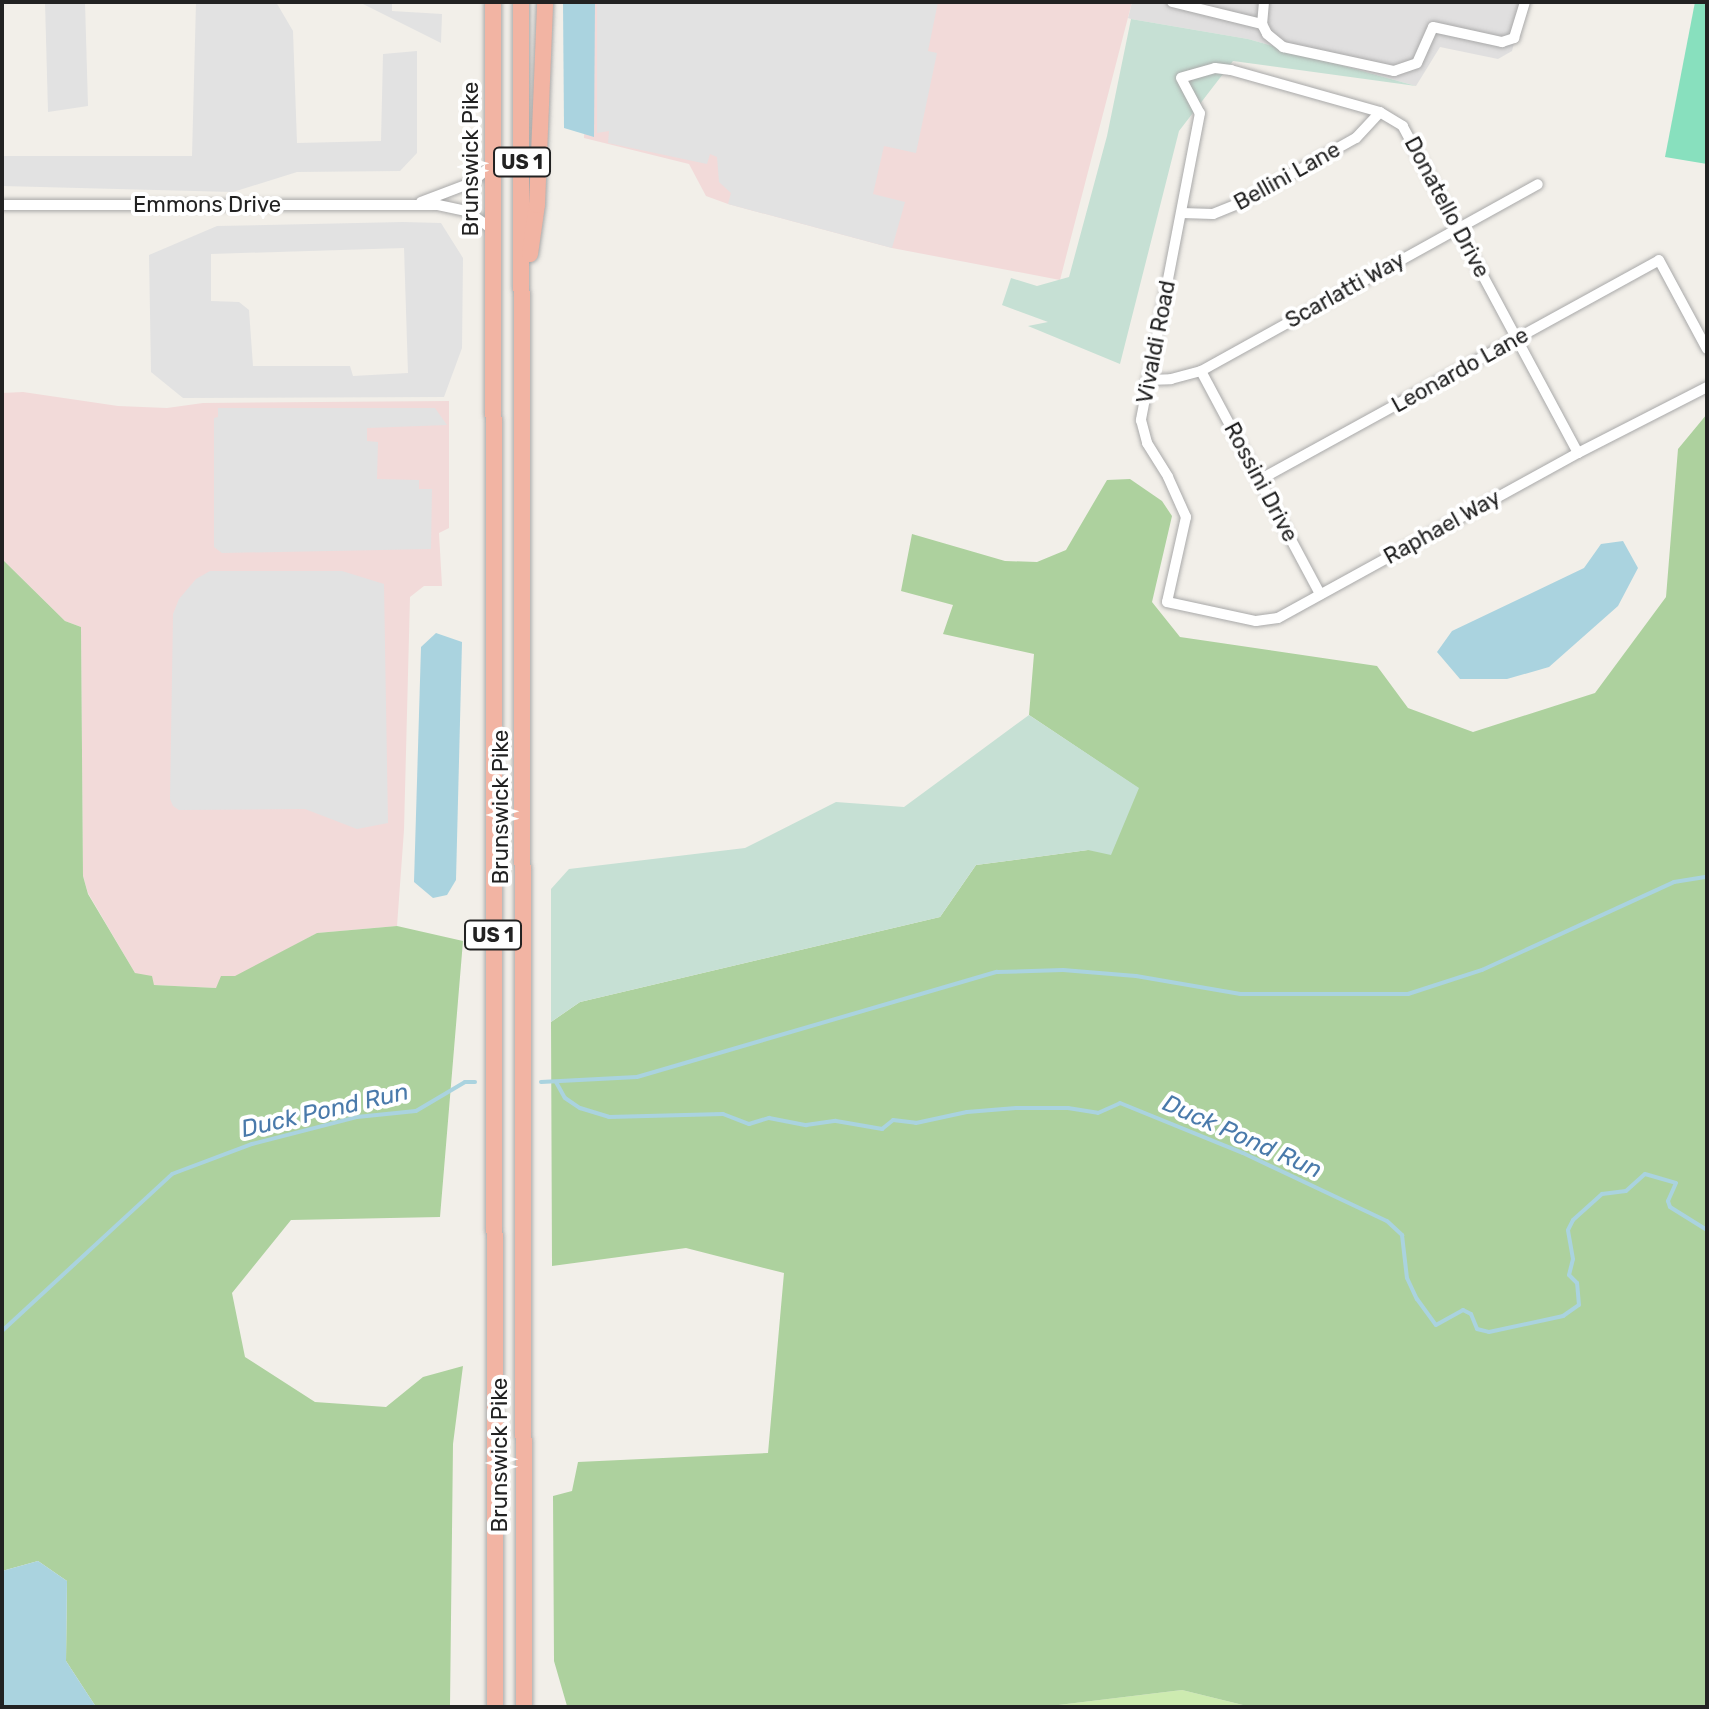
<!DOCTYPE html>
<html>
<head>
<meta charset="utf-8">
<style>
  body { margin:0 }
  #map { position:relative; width:1709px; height:1709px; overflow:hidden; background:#f2efe9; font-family:Rubik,sans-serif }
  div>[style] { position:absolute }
  .residential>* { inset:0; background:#e0dfdf }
  .commercial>* { inset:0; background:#f2dad9 }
  .grass>* { inset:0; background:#cdebb0 }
  .forest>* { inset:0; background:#add19e }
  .wetland>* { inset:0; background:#c6e0d4 }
  .pitch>* { inset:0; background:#88e0be }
  .parking>* { inset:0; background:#e2e2e2 }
  .water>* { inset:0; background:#aad3df }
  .stream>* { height:4px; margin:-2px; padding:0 2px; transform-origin:2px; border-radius:2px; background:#aad3df }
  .roads { filter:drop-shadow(0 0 2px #a9a9a9) drop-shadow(0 0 2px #a9a9a9) }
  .minor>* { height:10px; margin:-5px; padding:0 5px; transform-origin:5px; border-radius:5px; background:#fff }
  .trunk>* { height:16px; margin:-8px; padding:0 8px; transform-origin:8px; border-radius:8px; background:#f2b4a3 }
  span { translate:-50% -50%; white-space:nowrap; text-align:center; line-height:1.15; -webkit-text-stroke:8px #fff; paint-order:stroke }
  .shield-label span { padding:2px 6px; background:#fff; border:2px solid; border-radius:6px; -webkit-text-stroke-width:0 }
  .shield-label { font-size:20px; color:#222; font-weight:700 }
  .street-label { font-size:22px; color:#222 }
  .water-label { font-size:24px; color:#4a7aab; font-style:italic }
  .frame { position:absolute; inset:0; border:4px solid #222; pointer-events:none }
</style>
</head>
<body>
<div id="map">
  <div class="residential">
    <i style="clip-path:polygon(1132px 2px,1525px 2px,1512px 51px,1498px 59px,1440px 47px,1416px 86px,1248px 39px,1131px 19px,1128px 18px)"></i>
  </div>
  <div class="commercial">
    <i style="clip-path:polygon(587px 2px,1132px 2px,1060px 280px,892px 248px,728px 204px,706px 196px,689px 164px,584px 138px)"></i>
    <i style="clip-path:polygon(23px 392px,118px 406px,167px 408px,203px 403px,449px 401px,449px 528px,439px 533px,442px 586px,424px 586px,410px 597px,404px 830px,397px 926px,317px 933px,216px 988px,154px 985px,135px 973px,88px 893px,83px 876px,81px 627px,65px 621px,2px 559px,2px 393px)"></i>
  </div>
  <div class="grass">
    <i style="clip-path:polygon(1182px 1690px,1251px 1707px,1042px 1707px)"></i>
  </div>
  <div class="forest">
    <i style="clip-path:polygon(1707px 414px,1707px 1707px,1251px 1707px,1182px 1690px,1042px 1707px,567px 1706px,554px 1661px,553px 1496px,572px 1491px,578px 1462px,768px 1453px,784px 1273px,686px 1248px,552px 1266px,551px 1022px,580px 1002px,940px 917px,976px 865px,1088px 850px,1138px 788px,1029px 715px,1034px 654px,943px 634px,953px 605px,901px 591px,912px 534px,1005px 561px,1037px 562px,1066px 550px,1107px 480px,1130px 479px,1162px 501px,1172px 516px,1152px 602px,1180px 637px,1377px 666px,1408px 708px,1473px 732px,1595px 693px,1666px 597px,1678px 449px)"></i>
    <i style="clip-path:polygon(2px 559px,65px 621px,81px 627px,83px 876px,88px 894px,135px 973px,152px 976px,154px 985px,216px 988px,221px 976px,235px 976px,317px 933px,397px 926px,463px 941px,440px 1217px,291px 1220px,232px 1293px,245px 1357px,315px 1402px,386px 1407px,423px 1377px,463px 1366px,453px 1444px,450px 1707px,96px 1707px,66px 1661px,67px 1581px,38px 1561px,2px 1571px)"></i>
  </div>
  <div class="wetland">
    <i style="clip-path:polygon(1131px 19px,1248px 39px,1416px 86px,1233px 61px,1179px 131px,1120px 364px,1028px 326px,1048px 322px,1002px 305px,1011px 278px,1037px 286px,1069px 277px,1107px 136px)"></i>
    <i style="clip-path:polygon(1029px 715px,1139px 788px,1111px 855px,1088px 850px,976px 865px,940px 917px,580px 1002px,551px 1022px,551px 889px,569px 869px,745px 848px,836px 802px,904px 807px)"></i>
  </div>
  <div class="pitch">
    <i style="clip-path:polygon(1695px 2px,1707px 2px,1707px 164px,1665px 157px)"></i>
  </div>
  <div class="parking">
    <i style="clip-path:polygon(45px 2px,85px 2px,88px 106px,48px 112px)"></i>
    <i style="clip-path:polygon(196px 2px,276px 2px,293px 31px,297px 143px,381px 141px,383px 54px,417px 51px,417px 153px,400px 171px,297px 172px,233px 192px,2px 186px,2px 156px,192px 156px)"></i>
    <i style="clip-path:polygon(359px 2px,392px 2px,392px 11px,442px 14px,441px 43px)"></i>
    <i style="clip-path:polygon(597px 2px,938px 2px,928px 51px,937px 53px,916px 153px,884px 146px,873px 194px,905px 202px,892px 248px,728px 204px,731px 193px,719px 182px,717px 157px,710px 154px,707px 164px,608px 143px,609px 131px,597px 133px)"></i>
    <i style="clip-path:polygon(evenodd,403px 222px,441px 223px,463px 258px,462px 348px,444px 397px,183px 398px,151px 372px,149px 255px,217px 226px,403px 222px,404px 248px,408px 373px,353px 376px,350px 366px,253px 366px,249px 310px,239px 302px,211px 301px,211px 254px,404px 248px)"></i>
    <i style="clip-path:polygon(218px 408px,435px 408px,447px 425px,367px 428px,367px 441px,378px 442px,377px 479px,419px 480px,419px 489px,432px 489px,431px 549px,222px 553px,214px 547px,214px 418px,218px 417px)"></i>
    <i style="clip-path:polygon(210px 571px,342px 571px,384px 584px,388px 823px,357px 829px,305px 809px,179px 810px,173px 806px,170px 799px,173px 614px,179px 599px,196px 579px)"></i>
  </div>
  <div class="water">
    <i style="clip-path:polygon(563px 2px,595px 2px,594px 137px,564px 128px)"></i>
    <i style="clip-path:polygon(1623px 541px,1638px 568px,1618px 606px,1549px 667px,1507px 679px,1460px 679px,1437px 652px,1452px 631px,1584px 568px,1601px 544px)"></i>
    <i style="clip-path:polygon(436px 633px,462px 642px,456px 880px,447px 895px,433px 898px,414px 882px,421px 647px)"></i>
    <i style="clip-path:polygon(38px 1561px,67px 1581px,66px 1661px,96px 1707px,2px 1707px,2px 1571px)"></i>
  </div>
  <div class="stream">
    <i style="left:541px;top:1082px;width:96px;rotate:-3deg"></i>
    <i style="left:637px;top:1077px;width:375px;rotate:-16.3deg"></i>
    <i style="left:997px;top:972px;width:66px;rotate:-1.7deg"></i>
    <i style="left:1063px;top:970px;width:73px;rotate:4.7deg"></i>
    <i style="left:1136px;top:976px;width:106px;rotate:9.8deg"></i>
    <i style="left:1240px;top:994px;width:168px"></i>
    <i style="left:1408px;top:994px;width:78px;rotate:-18deg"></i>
    <i style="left:1482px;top:970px;width:211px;rotate:-24.6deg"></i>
    <i style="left:1674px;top:882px;width:33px;rotate:-9deg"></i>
    <i style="left:556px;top:1082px;width:18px;rotate:61deg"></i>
    <i style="left:565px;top:1098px;width:18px;rotate:34deg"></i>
    <i style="left:580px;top:1108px;width:30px;rotate:17deg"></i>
    <i style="left:609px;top:1117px;width:114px;rotate:-1.5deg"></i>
    <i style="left:723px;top:1114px;width:28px;rotate:21deg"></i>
    <i style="left:749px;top:1124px;width:21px;rotate:-17deg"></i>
    <i style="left:769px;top:1118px;width:38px;rotate:11deg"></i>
    <i style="left:806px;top:1125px;width:30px;rotate:-8deg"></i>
    <i style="left:836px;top:1121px;width:47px;rotate:9.9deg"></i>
    <i style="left:882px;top:1129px;width:14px;rotate:-39deg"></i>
    <i style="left:893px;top:1120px;width:23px;rotate:7deg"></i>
    <i style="left:916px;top:1123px;width:52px;rotate:-12.2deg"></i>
    <i style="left:967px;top:1112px;width:49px;rotate:-4.7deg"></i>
    <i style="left:1016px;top:1108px;width:52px"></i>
    <i style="left:1068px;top:1108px;width:30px;rotate:9deg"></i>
    <i style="left:1098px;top:1113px;width:24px;rotate:-24deg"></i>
    <i style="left:1120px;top:1103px;width:133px;rotate:22.1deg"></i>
    <i style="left:1243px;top:1153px;width:159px;rotate:25.3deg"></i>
    <i style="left:1387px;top:1221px;width:21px;rotate:43deg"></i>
    <i style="left:1402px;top:1235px;width:43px;rotate:83.4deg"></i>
    <i style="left:1407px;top:1278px;width:23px;rotate:65deg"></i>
    <i style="left:1417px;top:1299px;width:32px;rotate:54deg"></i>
    <i style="left:1436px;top:1325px;width:31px;rotate:-29deg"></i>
    <i style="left:1463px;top:1310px;width:9px;rotate:27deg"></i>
    <i style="left:1471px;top:1314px;width:16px;rotate:68deg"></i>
    <i style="left:1477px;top:1329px;width:12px;rotate:14deg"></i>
    <i style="left:1489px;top:1332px;width:76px;rotate:-12.2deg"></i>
    <i style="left:1563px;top:1316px;width:19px;rotate:-35deg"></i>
    <i style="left:1579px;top:1305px;width:22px;rotate:-95deg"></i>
    <i style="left:1577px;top:1283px;width:11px;rotate:-135deg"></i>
    <i style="left:1569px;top:1275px;width:16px;rotate:-76deg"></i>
    <i style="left:1573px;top:1259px;width:29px;rotate:-100deg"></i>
    <i style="left:1568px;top:1230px;width:11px;rotate:-63deg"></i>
    <i style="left:1573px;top:1220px;width:39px;rotate:-42deg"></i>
    <i style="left:1602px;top:1194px;width:24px;rotate:-7deg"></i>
    <i style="left:1626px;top:1191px;width:25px;rotate:-42deg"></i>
    <i style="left:1645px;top:1174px;width:32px;rotate:16deg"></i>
    <i style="left:1676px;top:1183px;width:20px;rotate:114deg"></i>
    <i style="left:1668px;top:1201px;width:6px;rotate:72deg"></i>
    <i style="left:1670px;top:1207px;width:44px;rotate:31.9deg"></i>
    <i style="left:2px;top:1331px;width:231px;rotate:-42.7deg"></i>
    <i style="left:172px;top:1174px;width:85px;rotate:-20.6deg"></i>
    <i style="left:252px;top:1144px;width:108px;rotate:-14.4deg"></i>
    <i style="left:357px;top:1117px;width:59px;rotate:-5.8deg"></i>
    <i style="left:416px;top:1111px;width:57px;rotate:-30.6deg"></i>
    <i style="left:465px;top:1082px;width:10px"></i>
  </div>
  <div class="roads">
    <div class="minor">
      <i style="left:1172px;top:2px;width:93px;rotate:13.7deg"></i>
      <i style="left:1264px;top:2px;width:22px;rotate:95deg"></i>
      <i style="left:1262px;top:24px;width:11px;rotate:63deg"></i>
      <i style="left:1267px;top:34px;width:21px;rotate:39deg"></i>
      <i style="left:1283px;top:47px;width:114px;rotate:12.2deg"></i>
      <i style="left:1394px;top:71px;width:24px;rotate:-19deg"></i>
      <i style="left:1417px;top:63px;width:39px;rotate:-66deg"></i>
      <i style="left:1433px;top:27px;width:71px;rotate:12.3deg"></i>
      <i style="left:1502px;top:42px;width:13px;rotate:-18deg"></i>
      <i style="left:1514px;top:38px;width:38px;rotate:-73deg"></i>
      <i style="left:421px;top:202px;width:53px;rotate:-20.8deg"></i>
      <i style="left:471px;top:183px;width:29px;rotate:-41deg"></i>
      <i style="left:2px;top:205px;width:436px"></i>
      <i style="left:438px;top:205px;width:30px;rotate:12deg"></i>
      <i style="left:467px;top:211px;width:32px;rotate:36deg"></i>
      <i style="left:1182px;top:213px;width:31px;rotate:2deg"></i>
      <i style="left:1213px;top:214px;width:29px;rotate:-22deg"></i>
      <i style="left:1240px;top:203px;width:133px;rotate:-29.3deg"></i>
      <i style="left:1356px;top:138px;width:35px;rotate:-47deg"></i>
      <i style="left:1201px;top:371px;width:253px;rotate:61.9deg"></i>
      <i style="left:1147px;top:380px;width:24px;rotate:-2deg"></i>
      <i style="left:1171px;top:379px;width:31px;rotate:-15deg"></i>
      <i style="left:1201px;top:371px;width:385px;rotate:-29deg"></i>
      <i style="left:1578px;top:453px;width:371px;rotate:-118.2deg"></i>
      <i style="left:1403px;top:126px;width:27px;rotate:-149deg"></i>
      <i style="left:1380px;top:112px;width:155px;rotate:-164.3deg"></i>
      <i style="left:1231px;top:70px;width:16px;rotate:-173deg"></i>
      <i style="left:1215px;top:68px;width:35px;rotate:164deg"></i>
      <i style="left:1181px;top:78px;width:40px;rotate:62deg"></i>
      <i style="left:1200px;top:113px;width:313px;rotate:100.9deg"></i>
      <i style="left:1141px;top:420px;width:24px;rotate:75deg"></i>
      <i style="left:1147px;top:443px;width:40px;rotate:58deg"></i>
      <i style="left:1168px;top:477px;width:44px;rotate:65.8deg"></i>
      <i style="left:1186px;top:517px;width:87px;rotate:102.6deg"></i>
      <i style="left:1167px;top:602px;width:91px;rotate:12.1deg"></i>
      <i style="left:1256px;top:621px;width:22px;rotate:-8deg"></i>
      <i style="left:1278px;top:618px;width:342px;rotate:-28.8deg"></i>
      <i style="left:1578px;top:453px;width:145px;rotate:-27.1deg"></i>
      <i style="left:1261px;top:479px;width:454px;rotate:-28.8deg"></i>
      <i style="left:1659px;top:260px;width:101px;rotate:61.7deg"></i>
    </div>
    <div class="trunk">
      <i style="left:493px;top:2px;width:1705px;rotate:89.93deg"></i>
      <i style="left:521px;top:2px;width:1705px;rotate:89.9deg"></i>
      <i style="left:530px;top:254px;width:49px;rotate:-81.9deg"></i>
      <i style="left:537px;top:205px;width:203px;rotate:-87.7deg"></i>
    </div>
  </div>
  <div class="shield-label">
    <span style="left:522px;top:162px">US 1</span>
    <span style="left:493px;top:935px">US 1</span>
  </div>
  <div class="street-label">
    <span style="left:471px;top:159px;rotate:-90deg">Brunswick Pike</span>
    <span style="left:1287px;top:176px;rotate:-29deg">Bellini Lane</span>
    <span style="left:207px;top:205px">Emmons Drive</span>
    <span style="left:1447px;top:207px;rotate:62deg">Donatello Drive</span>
    <span style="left:1345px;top:290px;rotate:-29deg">Scarlatti Way</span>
    <span style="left:1156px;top:342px;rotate:-79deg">Vivaldi Road</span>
    <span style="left:1460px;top:370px;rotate:-29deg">Leonardo Lane</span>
    <span style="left:1261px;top:482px;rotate:62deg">Rossini Drive</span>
    <span style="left:1442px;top:527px;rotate:-29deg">Raphael Way</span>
    <span style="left:501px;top:807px;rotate:-90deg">Brunswick Pike</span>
    <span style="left:500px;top:1455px;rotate:-90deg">Brunswick Pike</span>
  </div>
  <div class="water-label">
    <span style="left:325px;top:1111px;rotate:-13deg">Duck Pond Run</span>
    <span style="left:1242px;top:1137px;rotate:24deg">Duck Pond Run</span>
  </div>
  <div class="frame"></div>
</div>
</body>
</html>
